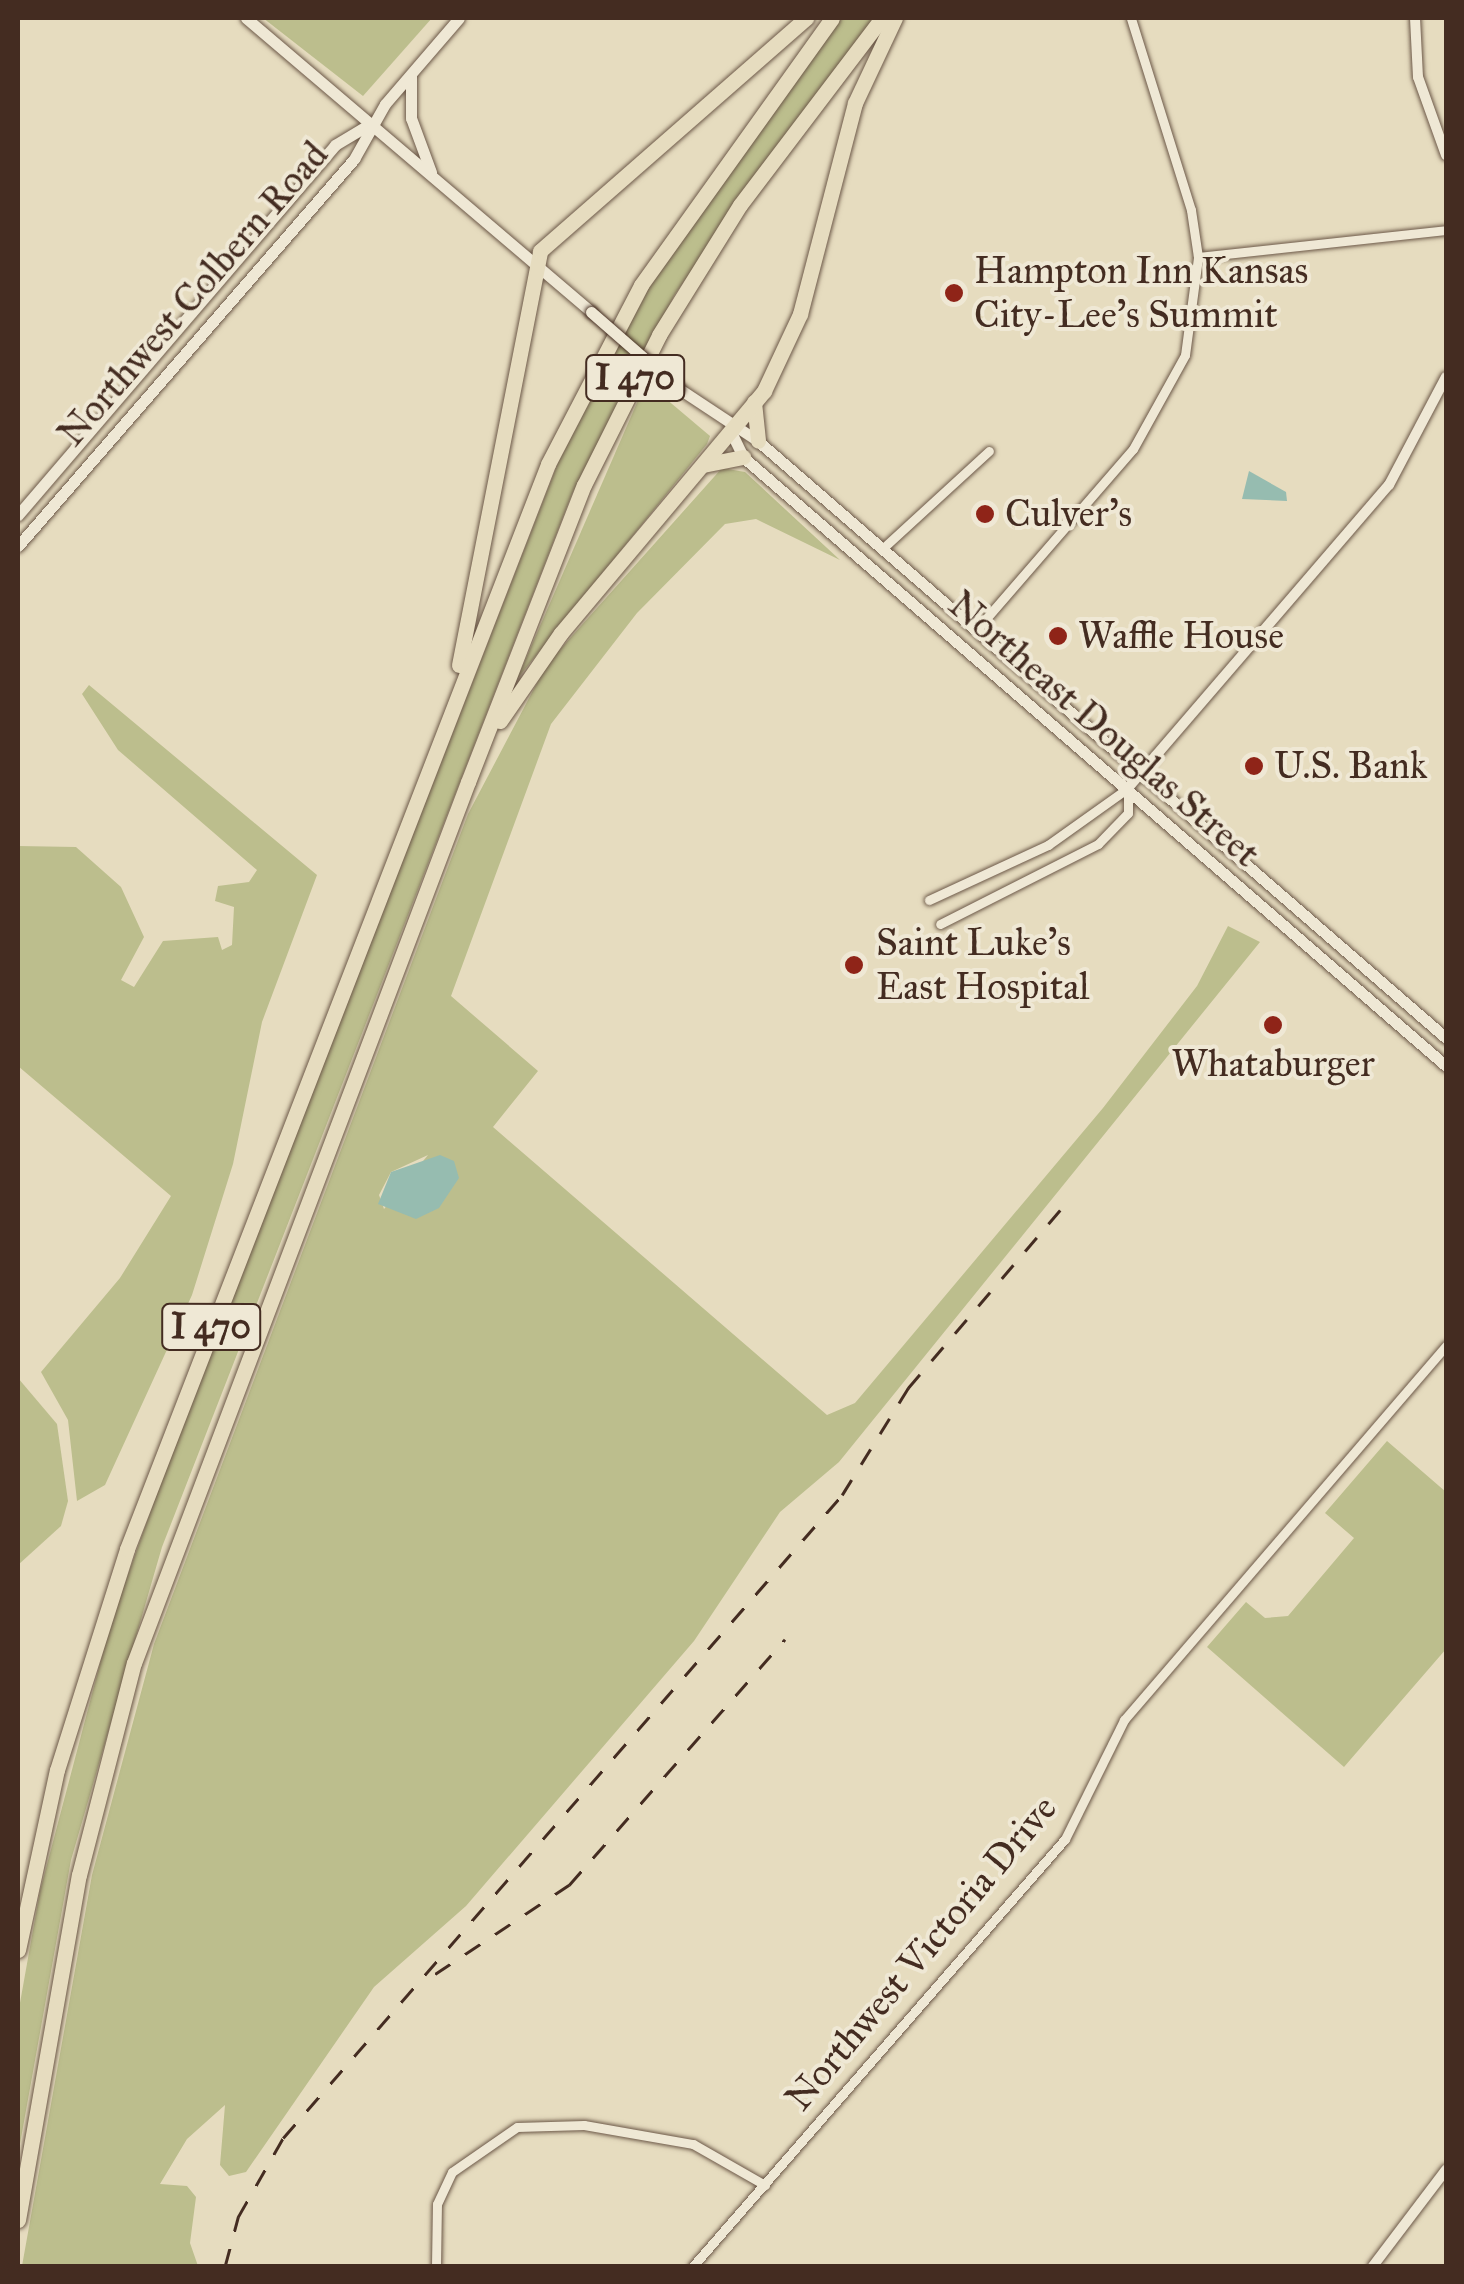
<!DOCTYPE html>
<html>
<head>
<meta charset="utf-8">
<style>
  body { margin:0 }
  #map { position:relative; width:1464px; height:2284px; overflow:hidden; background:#e6dcbf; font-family:"IM FELL Great Primer",serif }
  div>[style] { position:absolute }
  .green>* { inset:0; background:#bcbe8d }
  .water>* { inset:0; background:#96bcb0 }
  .roads { filter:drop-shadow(0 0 2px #6c5848) drop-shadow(0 0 2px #6c5848) }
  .minor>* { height:9px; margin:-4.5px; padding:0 4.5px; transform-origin:4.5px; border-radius:4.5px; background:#efe8d5 }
  .tertiary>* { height:10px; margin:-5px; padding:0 5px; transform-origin:5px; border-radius:5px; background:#efe8d5 }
  .secondary>* { height:11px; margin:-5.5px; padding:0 5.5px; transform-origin:5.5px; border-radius:5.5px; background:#efe8d5 }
  .motorway>* { height:15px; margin:-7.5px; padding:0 7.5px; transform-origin:7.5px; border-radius:7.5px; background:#e6dcbf }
  .rail>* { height:2.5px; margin-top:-1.25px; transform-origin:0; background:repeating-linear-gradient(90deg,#442c21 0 18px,transparent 0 36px) }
  .bridges { filter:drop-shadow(0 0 2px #442c21) drop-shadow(0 0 2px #442c21) }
  .secondary-bridge>* { height:11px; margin:-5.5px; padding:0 5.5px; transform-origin:5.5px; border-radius:5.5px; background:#efe8d5 }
  .dots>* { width:28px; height:28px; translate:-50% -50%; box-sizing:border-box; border:5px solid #efe8d5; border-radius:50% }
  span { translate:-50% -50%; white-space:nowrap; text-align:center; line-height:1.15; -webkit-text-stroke:8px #efe8d5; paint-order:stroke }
  .shield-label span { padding:2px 8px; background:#efe8d5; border:2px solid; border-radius:8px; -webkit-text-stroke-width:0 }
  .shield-label { font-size:35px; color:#442c21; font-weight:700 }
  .poi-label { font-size:38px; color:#442c21 }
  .left { translate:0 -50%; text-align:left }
  .street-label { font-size:38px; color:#442c21 }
  .frame { position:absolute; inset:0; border:20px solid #442c21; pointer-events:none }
</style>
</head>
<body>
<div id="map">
  <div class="green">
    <i style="clip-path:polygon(263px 18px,432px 18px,363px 96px)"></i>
    <i style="clip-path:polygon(841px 18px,874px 18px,675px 294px,572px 494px,162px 1547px,71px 1860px,18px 2155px,18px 2014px,40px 1891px,111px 1622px,169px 1460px,558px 463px,649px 288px)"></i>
    <i style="clip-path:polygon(646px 382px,710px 436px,707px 444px,517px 679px)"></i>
    <i style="clip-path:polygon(evenodd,722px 468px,745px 472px,840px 560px,756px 519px,725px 524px,637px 613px,551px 724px,451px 996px,538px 1071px,493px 1127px,827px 1415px,855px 1403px,1103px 1108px,1197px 986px,1228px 926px,1260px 942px,839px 1462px,780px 1512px,694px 1641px,466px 1906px,374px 1987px,246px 2172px,229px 2176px,220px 2165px,225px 2105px,187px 2139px,160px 2184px,187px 2186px,196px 2197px,190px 2243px,198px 2266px,22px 2266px,92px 1875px,154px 1644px,468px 814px,547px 664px,722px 468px,428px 1155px,384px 1209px,379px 1195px,391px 1172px,428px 1155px)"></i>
    <i style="clip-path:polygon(89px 685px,317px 875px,262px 1022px,233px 1164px,192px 1295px,105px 1485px,77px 1501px,68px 1420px,41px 1372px,120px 1278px,171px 1196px,18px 1066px,18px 846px,76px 847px,121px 887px,144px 937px,121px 980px,134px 987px,163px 941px,218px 937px,222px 950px,232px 945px,234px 907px,215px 901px,218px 886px,249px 882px,257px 870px,118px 750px,82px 694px)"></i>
    <i style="clip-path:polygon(18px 1378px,57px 1424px,68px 1501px,61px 1526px,18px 1565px)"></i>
    <i style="clip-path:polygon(1387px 1441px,1446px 1492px,1446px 1649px,1344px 1767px,1207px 1647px,1246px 1602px,1265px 1618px,1288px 1616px,1354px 1538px,1325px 1513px)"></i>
  </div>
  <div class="water">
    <i style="clip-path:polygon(1249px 471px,1286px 492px,1287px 501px,1242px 499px)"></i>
    <i style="clip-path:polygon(440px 1155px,454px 1161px,459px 1178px,439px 1208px,416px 1219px,378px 1204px,391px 1172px)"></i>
  </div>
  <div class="roads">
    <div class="minor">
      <i style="left:1198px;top:257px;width:249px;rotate:-6.2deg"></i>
      <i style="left:882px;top:549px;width:145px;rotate:-42.5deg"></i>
      <i style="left:977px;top:629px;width:238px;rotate:-49.1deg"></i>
      <i style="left:1133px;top:449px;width:107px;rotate:-61deg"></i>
      <i style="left:1185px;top:355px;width:99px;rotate:-82.4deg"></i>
      <i style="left:1198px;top:257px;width:48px;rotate:-98.5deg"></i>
      <i style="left:1191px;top:210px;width:201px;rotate:-107.4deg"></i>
      <i style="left:929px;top:900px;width:131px;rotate:-24.8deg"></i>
      <i style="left:1048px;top:845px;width:98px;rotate:-35.5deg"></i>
      <i style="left:1128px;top:788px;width:25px;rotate:90deg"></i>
      <i style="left:1128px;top:813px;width:43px;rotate:134.1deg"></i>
      <i style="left:1098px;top:844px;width:177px;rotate:153.1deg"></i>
      <i style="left:436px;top:2266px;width:62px;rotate:-89.1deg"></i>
      <i style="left:437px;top:2204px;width:35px;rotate:-65deg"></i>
      <i style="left:452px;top:2172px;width:79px;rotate:-34.7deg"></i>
      <i style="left:517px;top:2127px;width:67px;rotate:-1.7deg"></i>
      <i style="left:584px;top:2125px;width:111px;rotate:9.9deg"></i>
      <i style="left:693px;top:2144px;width:83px;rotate:29.7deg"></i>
      <i style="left:693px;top:2266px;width:566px;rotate:-48.94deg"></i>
      <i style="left:1065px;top:1839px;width:133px;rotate:-63.6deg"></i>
      <i style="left:1124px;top:1720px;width:494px;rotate:-49.3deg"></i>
    </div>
    <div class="tertiary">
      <i style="left:1415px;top:18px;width:59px;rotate:87.1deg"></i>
      <i style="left:1418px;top:77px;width:83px;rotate:70.3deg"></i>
      <i style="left:1128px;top:788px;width:400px;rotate:-49.3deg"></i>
      <i style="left:1389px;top:485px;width:122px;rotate:-62.2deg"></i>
      <i style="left:1373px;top:2266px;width:121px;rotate:-52.8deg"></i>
    </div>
    <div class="secondary">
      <i style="left:246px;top:18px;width:453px;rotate:40.4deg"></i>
      <i style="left:411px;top:75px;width:43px;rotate:90deg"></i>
      <i style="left:411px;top:118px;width:58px;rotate:69.7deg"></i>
      <i style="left:678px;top:388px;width:96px;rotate:33.5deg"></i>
      <i style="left:758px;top:441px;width:911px;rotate:40.95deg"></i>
      <i style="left:730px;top:430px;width:30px;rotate:64deg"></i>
      <i style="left:743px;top:457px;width:930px;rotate:40.9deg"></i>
      <i style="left:18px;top:515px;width:487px;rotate:-49.4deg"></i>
      <i style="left:335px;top:145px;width:41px;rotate:-31deg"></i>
      <i style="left:18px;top:546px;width:513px;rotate:-49.03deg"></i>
      <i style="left:354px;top:159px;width:63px;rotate:-60.6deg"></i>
      <i style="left:385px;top:104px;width:113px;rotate:-49.3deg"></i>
    </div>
    <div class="motorway">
      <i style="left:754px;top:402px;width:39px;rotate:84deg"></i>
      <i style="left:703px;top:465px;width:41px;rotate:-11.3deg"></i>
      <i style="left:459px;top:665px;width:422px;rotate:-78.9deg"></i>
      <i style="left:540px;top:251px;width:354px;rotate:-41.2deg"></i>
      <i style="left:500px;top:721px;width:107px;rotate:-55.3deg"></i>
      <i style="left:561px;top:633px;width:316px;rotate:-50deg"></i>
      <i style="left:764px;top:391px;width:85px;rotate:-64.9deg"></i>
      <i style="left:800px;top:314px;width:218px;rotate:-75.4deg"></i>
      <i style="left:855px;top:103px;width:94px;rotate:-64.8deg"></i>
      <i style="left:18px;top:1950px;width:184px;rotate:-77.8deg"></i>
      <i style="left:57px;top:1770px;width:232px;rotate:-72.4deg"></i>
      <i style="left:127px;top:1549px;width:1164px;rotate:-68.79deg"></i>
      <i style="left:548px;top:464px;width:202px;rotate:-62.5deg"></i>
      <i style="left:641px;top:285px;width:328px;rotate:-54.4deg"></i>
      <i style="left:18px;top:2220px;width:350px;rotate:-80deg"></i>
      <i style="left:79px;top:1875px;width:219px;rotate:-75.5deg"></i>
      <i style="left:134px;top:1663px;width:942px;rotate:-69.24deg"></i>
      <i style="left:468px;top:782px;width:319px;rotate:-68.7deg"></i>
      <i style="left:584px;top:485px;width:168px;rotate:-63.4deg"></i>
      <i style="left:659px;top:335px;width:153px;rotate:-58.1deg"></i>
      <i style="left:740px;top:205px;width:235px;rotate:-52.8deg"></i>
    </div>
  </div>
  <div class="rail">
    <i style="left:435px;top:1974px;width:161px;rotate:-33.6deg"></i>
    <i style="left:569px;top:1885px;width:327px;rotate:-48.7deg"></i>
    <i style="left:225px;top:2266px;width:51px;rotate:-75.1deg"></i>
    <i style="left:238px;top:2217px;width:91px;rotate:-60.3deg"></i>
    <i style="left:283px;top:2138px;width:852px;rotate:-49deg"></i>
    <i style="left:842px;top:1495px;width:126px;rotate:-58.3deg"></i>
    <i style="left:908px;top:1388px;width:237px;rotate:-49.5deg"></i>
  </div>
  <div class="bridges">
    <div class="secondary-bridge">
      <i style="left:591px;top:312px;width:116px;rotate:41.1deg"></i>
    </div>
  </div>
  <div class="dots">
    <i style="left:954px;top:293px;background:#8f2418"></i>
    <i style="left:985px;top:514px;background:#8f2418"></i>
    <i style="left:1058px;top:636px;background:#8f2418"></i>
    <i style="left:1254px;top:766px;background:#8f2418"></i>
    <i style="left:854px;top:965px;background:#8f2418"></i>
    <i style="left:1273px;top:1025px;background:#8f2418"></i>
  </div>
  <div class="shield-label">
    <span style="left:635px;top:378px">I 470</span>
    <span style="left:211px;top:1327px">I 470</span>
  </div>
  <div class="poi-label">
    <span class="left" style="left:974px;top:293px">Hampton Inn Kansas<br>City-Lee's Summit</span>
    <span class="left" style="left:1005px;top:514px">Culver's</span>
    <span class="left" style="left:1078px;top:636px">Waffle House</span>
    <span class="left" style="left:1274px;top:766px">U.S. Bank</span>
    <span class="left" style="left:876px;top:965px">Saint Luke's<br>East Hospital</span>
    <span style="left:1273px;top:1064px">Whataburger</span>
  </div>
  <div class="street-label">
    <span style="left:193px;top:294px;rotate:-49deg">Northwest Colbern Road</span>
    <span style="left:1104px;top:729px;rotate:41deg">Northeast Douglas Street</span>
    <span style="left:921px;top:1953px;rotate:-50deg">Northwest Victoria Drive</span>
  </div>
  <div class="frame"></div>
</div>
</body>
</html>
